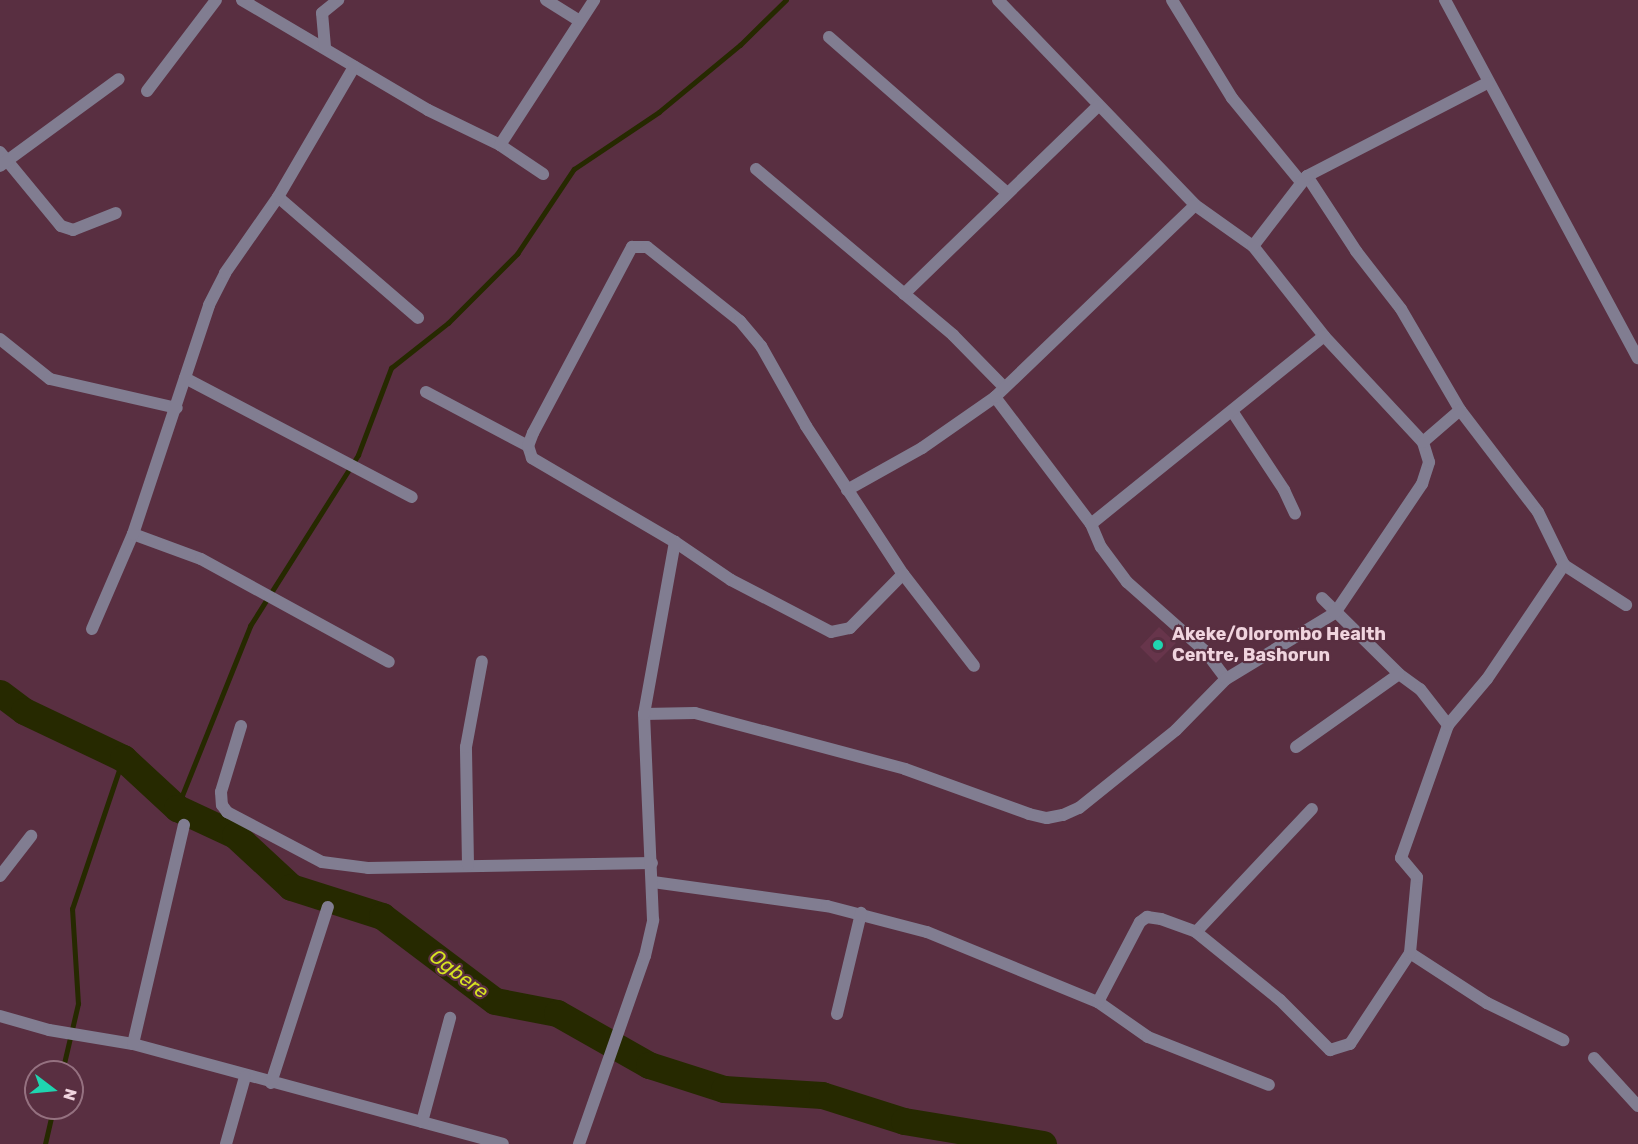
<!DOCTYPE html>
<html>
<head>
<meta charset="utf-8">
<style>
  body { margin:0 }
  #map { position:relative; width:1638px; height:1144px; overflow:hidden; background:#592f41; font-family:Rubik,sans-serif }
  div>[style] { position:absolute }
  .built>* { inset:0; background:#67354b }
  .stream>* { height:4.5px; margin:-2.25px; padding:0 2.25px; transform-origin:2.25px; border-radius:2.25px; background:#262900 }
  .river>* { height:27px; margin:-13.5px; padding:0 13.5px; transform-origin:13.5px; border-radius:13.5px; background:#262900 }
  .street>* { height:12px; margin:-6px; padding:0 6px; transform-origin:6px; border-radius:6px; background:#817d91 }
  .dots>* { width:16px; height:16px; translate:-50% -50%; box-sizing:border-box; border:3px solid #592f41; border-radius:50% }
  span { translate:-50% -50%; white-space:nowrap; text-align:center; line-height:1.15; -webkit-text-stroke:4.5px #592f41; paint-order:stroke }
  .poi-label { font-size:18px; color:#f0d4de; font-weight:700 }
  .left { translate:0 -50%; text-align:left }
  .water-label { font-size:20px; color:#d7e421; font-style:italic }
  .north { position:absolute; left:24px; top:1060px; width:60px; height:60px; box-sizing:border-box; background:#592f41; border:2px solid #957180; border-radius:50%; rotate:106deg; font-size:16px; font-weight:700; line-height:24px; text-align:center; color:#f0d4de }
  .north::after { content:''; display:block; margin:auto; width:21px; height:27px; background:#1fd5b0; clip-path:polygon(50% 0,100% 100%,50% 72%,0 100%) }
</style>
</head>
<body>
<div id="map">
  <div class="built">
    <i style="clip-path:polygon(1159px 627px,1176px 643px,1156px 663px,1140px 647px)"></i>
  </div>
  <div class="stream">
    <i style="left:177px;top:808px;width:196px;rotate:-68.1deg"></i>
    <i style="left:250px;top:626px;width:202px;rotate:-57.7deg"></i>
    <i style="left:358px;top:455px;width:93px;rotate:-69.2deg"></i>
    <i style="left:391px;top:368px;width:73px;rotate:-38.3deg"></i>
    <i style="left:448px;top:323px;width:98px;rotate:-45deg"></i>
    <i style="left:517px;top:254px;width:102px;rotate:-56.2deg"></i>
    <i style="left:574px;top:169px;width:102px;rotate:-33.8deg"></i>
    <i style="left:659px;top:112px;width:105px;rotate:-39.6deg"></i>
    <i style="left:740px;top:45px;width:64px;rotate:-44.4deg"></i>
    <i style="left:62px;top:1072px;width:70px;rotate:-76.8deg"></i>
    <i style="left:78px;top:1004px;width:95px;rotate:-93.6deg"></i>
    <i style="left:72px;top:909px;width:159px;rotate:-71.3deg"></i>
    <i style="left:45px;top:1144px;width:37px;rotate:-77deg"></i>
  </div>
  <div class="river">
    <i style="left:0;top:693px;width:30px;rotate:37deg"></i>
    <i style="left:24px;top:711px;width:110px;rotate:25.4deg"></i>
    <i style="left:123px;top:758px;width:74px;rotate:42.8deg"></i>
    <i style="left:177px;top:808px;width:64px;rotate:25deg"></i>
    <i style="left:235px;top:835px;width:76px;rotate:42.9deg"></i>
    <i style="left:291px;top:887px;width:96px;rotate:17.7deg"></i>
    <i style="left:382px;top:916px;width:141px;rotate:37deg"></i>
    <i style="left:495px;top:1001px;width:63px;rotate:11deg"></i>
    <i style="left:557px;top:1013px;width:106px;rotate:29.5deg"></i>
    <i style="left:649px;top:1065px;width:79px;rotate:17.7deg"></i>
    <i style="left:724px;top:1089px;width:98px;rotate:3.5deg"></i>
    <i style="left:822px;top:1095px;width:86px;rotate:17.6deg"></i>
    <i style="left:904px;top:1121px;width:141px;rotate:9.4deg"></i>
  </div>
  <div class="street">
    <i style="left:242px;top:0;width:216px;rotate:30.6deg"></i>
    <i style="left:428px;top:110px;width:80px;rotate:25.9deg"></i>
    <i style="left:500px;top:145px;width:52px;rotate:34deg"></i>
    <i style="left:546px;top:0;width:40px;rotate:32deg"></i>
    <i style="left:998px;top:0;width:284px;rotate:46.1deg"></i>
    <i style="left:1195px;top:205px;width:71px;rotate:35.3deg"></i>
    <i style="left:1253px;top:246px;width:115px;rotate:51.7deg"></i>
    <i style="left:1324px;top:336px;width:145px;rotate:47deg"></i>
    <i style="left:1172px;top:0;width:115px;rotate:58.5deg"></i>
    <i style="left:1232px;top:98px;width:109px;rotate:50.6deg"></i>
    <i style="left:1445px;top:0;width:407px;rotate:61.7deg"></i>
    <i style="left:829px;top:37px;width:235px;rotate:41.2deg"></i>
    <i style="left:325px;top:47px;width:34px;rotate:-95deg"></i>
    <i style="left:322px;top:13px;width:21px;rotate:-39deg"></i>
    <i style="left:147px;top:91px;width:114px;rotate:-52.8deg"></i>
    <i style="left:500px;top:145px;width:173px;rotate:-57deg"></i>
    <i style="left:0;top:152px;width:96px;rotate:50.5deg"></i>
    <i style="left:61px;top:226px;width:13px;rotate:18deg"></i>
    <i style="left:73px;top:230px;width:46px;rotate:-21.6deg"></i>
    <i style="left:0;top:166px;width:147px;rotate:-36.2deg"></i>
    <i style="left:756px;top:169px;width:258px;rotate:40.1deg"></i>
    <i style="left:953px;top:335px;width:73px;rotate:45.6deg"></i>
    <i style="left:1307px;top:176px;width:90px;rotate:56.8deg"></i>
    <i style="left:1356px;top:251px;width:73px;rotate:52.2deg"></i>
    <i style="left:1401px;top:309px;width:117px;rotate:59.7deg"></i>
    <i style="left:1460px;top:410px;width:128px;rotate:52.6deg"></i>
    <i style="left:1538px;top:512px;width:59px;rotate:63.9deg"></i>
    <i style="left:1564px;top:565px;width:74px;rotate:32.8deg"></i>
    <i style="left:278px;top:197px;width:185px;rotate:40.8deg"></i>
    <i style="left:1253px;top:246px;width:88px;rotate:-52.4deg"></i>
    <i style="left:1307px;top:176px;width:203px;rotate:-27.3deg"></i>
    <i style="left:904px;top:294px;width:270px;rotate:-44.1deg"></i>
    <i style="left:0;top:339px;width:64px;rotate:38.7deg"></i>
    <i style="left:50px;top:379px;width:130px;rotate:12.9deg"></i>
    <i style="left:185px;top:378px;width:256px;rotate:27.7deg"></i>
    <i style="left:426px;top:392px;width:115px;rotate:27.9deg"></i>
    <i style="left:995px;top:397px;width:159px;rotate:52.9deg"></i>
    <i style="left:1091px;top:524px;width:25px;rotate:67deg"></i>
    <i style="left:1101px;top:547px;width:44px;rotate:53.4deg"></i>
    <i style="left:1127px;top:582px;width:104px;rotate:41.5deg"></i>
    <i style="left:1205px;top:651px;width:35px;rotate:53deg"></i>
    <i style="left:1232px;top:411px;width:95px;rotate:56.6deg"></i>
    <i style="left:1284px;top:490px;width:26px;rotate:65deg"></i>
    <i style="left:847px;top:490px;width:86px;rotate:-29.2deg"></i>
    <i style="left:922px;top:448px;width:89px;rotate:-34.9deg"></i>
    <i style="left:995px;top:397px;width:277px;rotate:-43.8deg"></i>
    <i style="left:1091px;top:524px;width:299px;rotate:-38.9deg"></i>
    <i style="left:133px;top:534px;width:72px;rotate:20.2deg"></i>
    <i style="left:201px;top:559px;width:214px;rotate:28.7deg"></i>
    <i style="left:903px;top:574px;width:76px;rotate:134.5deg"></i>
    <i style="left:850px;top:628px;width:19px;rotate:168deg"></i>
    <i style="left:831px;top:632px;width:113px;rotate:-152.5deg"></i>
    <i style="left:731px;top:580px;width:68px;rotate:-145.8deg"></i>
    <i style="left:675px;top:542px;width:166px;rotate:-149.6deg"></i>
    <i style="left:532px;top:458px;width:13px;rotate:-108deg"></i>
    <i style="left:528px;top:446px;width:14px;rotate:-69deg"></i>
    <i style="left:533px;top:433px;width:211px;rotate:-62deg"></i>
    <i style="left:632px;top:247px;width:15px"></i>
    <i style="left:647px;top:247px;width:119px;rotate:38.5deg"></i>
    <i style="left:740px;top:321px;width:33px;rotate:50deg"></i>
    <i style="left:761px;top:346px;width:92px;rotate:60.6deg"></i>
    <i style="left:806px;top:426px;width:177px;rotate:56.8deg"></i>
    <i style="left:903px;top:574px;width:116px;rotate:52.3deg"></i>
    <i style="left:1322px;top:598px;width:108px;rotate:44.6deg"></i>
    <i style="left:1399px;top:674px;width:26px;rotate:36deg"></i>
    <i style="left:1420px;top:689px;width:46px;rotate:52.1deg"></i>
    <i style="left:92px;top:629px;width:103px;rotate:-66.7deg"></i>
    <i style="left:133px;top:534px;width:241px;rotate:-71.6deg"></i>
    <i style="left:209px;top:305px;width:36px;rotate:-63deg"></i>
    <i style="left:225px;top:273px;width:93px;rotate:-55.1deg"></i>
    <i style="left:278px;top:197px;width:151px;rotate:-59.7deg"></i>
    <i style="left:644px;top:714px;width:51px;rotate:-1.1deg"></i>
    <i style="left:695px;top:713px;width:217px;rotate:14.9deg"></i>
    <i style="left:905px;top:769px;width:132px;rotate:19.9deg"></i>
    <i style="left:1029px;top:814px;width:18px;rotate:13deg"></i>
    <i style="left:1047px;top:818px;width:16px;rotate:-11deg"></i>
    <i style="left:1063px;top:815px;width:17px;rotate:-24deg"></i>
    <i style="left:1079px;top:808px;width:124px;rotate:-38.8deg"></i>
    <i style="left:1176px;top:730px;width:71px;rotate:-45.6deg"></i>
    <i style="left:1226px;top:679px;width:127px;rotate:-31.2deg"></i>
    <i style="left:1335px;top:613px;width:156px;rotate:-56deg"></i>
    <i style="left:1422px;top:484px;width:23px;rotate:-72deg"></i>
    <i style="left:1429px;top:462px;width:21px;rotate:-107deg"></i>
    <i style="left:1423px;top:442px;width:49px;rotate:-40.9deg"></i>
    <i style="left:241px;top:726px;width:69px;rotate:106.9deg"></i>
    <i style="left:221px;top:792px;width:13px;rotate:86deg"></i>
    <i style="left:222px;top:805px;width:9px;rotate:54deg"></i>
    <i style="left:227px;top:812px;width:107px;rotate:27.8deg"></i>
    <i style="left:322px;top:862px;width:46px;rotate:7.4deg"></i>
    <i style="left:368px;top:868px;width:284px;rotate:-1deg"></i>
    <i style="left:1296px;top:747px;width:126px;rotate:-35.3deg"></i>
    <i style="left:468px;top:865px;width:118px;rotate:-91deg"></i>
    <i style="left:466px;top:747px;width:87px;rotate:-79.5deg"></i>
    <i style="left:0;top:876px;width:51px;rotate:-52.2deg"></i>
    <i style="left:653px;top:882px;width:176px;rotate:7.9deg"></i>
    <i style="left:827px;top:906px;width:103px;rotate:14.6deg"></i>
    <i style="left:927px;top:932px;width:185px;rotate:22.3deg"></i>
    <i style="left:1098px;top:1002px;width:61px;rotate:35deg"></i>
    <i style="left:1148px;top:1037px;width:130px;rotate:21.6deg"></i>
    <i style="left:1196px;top:932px;width:169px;rotate:-46.7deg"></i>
    <i style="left:1410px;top:953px;width:92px;rotate:33deg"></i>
    <i style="left:1487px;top:1003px;width:85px;rotate:26deg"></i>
    <i style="left:1098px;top:1002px;width:90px;rotate:-62.3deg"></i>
    <i style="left:1140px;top:922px;width:9px;rotate:-36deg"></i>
    <i style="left:1147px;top:917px;width:14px;rotate:8deg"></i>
    <i style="left:1161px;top:919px;width:37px;rotate:20deg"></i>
    <i style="left:1196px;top:932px;width:108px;rotate:39deg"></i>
    <i style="left:1280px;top:1000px;width:71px;rotate:45deg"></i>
    <i style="left:1330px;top:1050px;width:21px;rotate:-17deg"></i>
    <i style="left:1350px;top:1044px;width:109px;rotate:-56.6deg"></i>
    <i style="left:1410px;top:953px;width:76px;rotate:-84.7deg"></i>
    <i style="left:1417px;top:877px;width:25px;rotate:-130deg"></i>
    <i style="left:1401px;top:858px;width:141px;rotate:-70.5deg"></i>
    <i style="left:1448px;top:725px;width:60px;rotate:-49.7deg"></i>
    <i style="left:1487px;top:679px;width:138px;rotate:-56deg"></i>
    <i style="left:837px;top:1014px;width:104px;rotate:-76.6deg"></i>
    <i style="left:0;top:1016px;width:51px;rotate:15.9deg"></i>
    <i style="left:49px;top:1030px;width:85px;rotate:9.5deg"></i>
    <i style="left:133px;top:1044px;width:383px;rotate:15.1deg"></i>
    <i style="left:133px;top:1044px;width:225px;rotate:-76.9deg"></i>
    <i style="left:1594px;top:1058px;width:65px;rotate:47.5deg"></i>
    <i style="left:271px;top:1083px;width:185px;rotate:-72.1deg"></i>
    <i style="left:422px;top:1122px;width:108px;rotate:-74.9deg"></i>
    <i style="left:226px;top:1144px;width:70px;rotate:-74.2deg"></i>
    <i style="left:579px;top:1144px;width:199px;rotate:-70.7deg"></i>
    <i style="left:645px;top:956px;width:37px;rotate:-77deg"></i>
    <i style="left:653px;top:920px;width:206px;rotate:-92.5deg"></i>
    <i style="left:644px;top:714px;width:175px;rotate:-79.8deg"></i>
  </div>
  <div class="dots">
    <i style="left:1158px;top:645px;background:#1fd5b0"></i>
  </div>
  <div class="poi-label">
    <span class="left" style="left:1172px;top:645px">Akeke/Olorombo Health<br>Centre, Bashorun</span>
  </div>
  <div class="water-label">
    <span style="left:459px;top:974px;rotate:37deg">Ogbere</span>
  </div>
  <div class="north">N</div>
</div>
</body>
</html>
